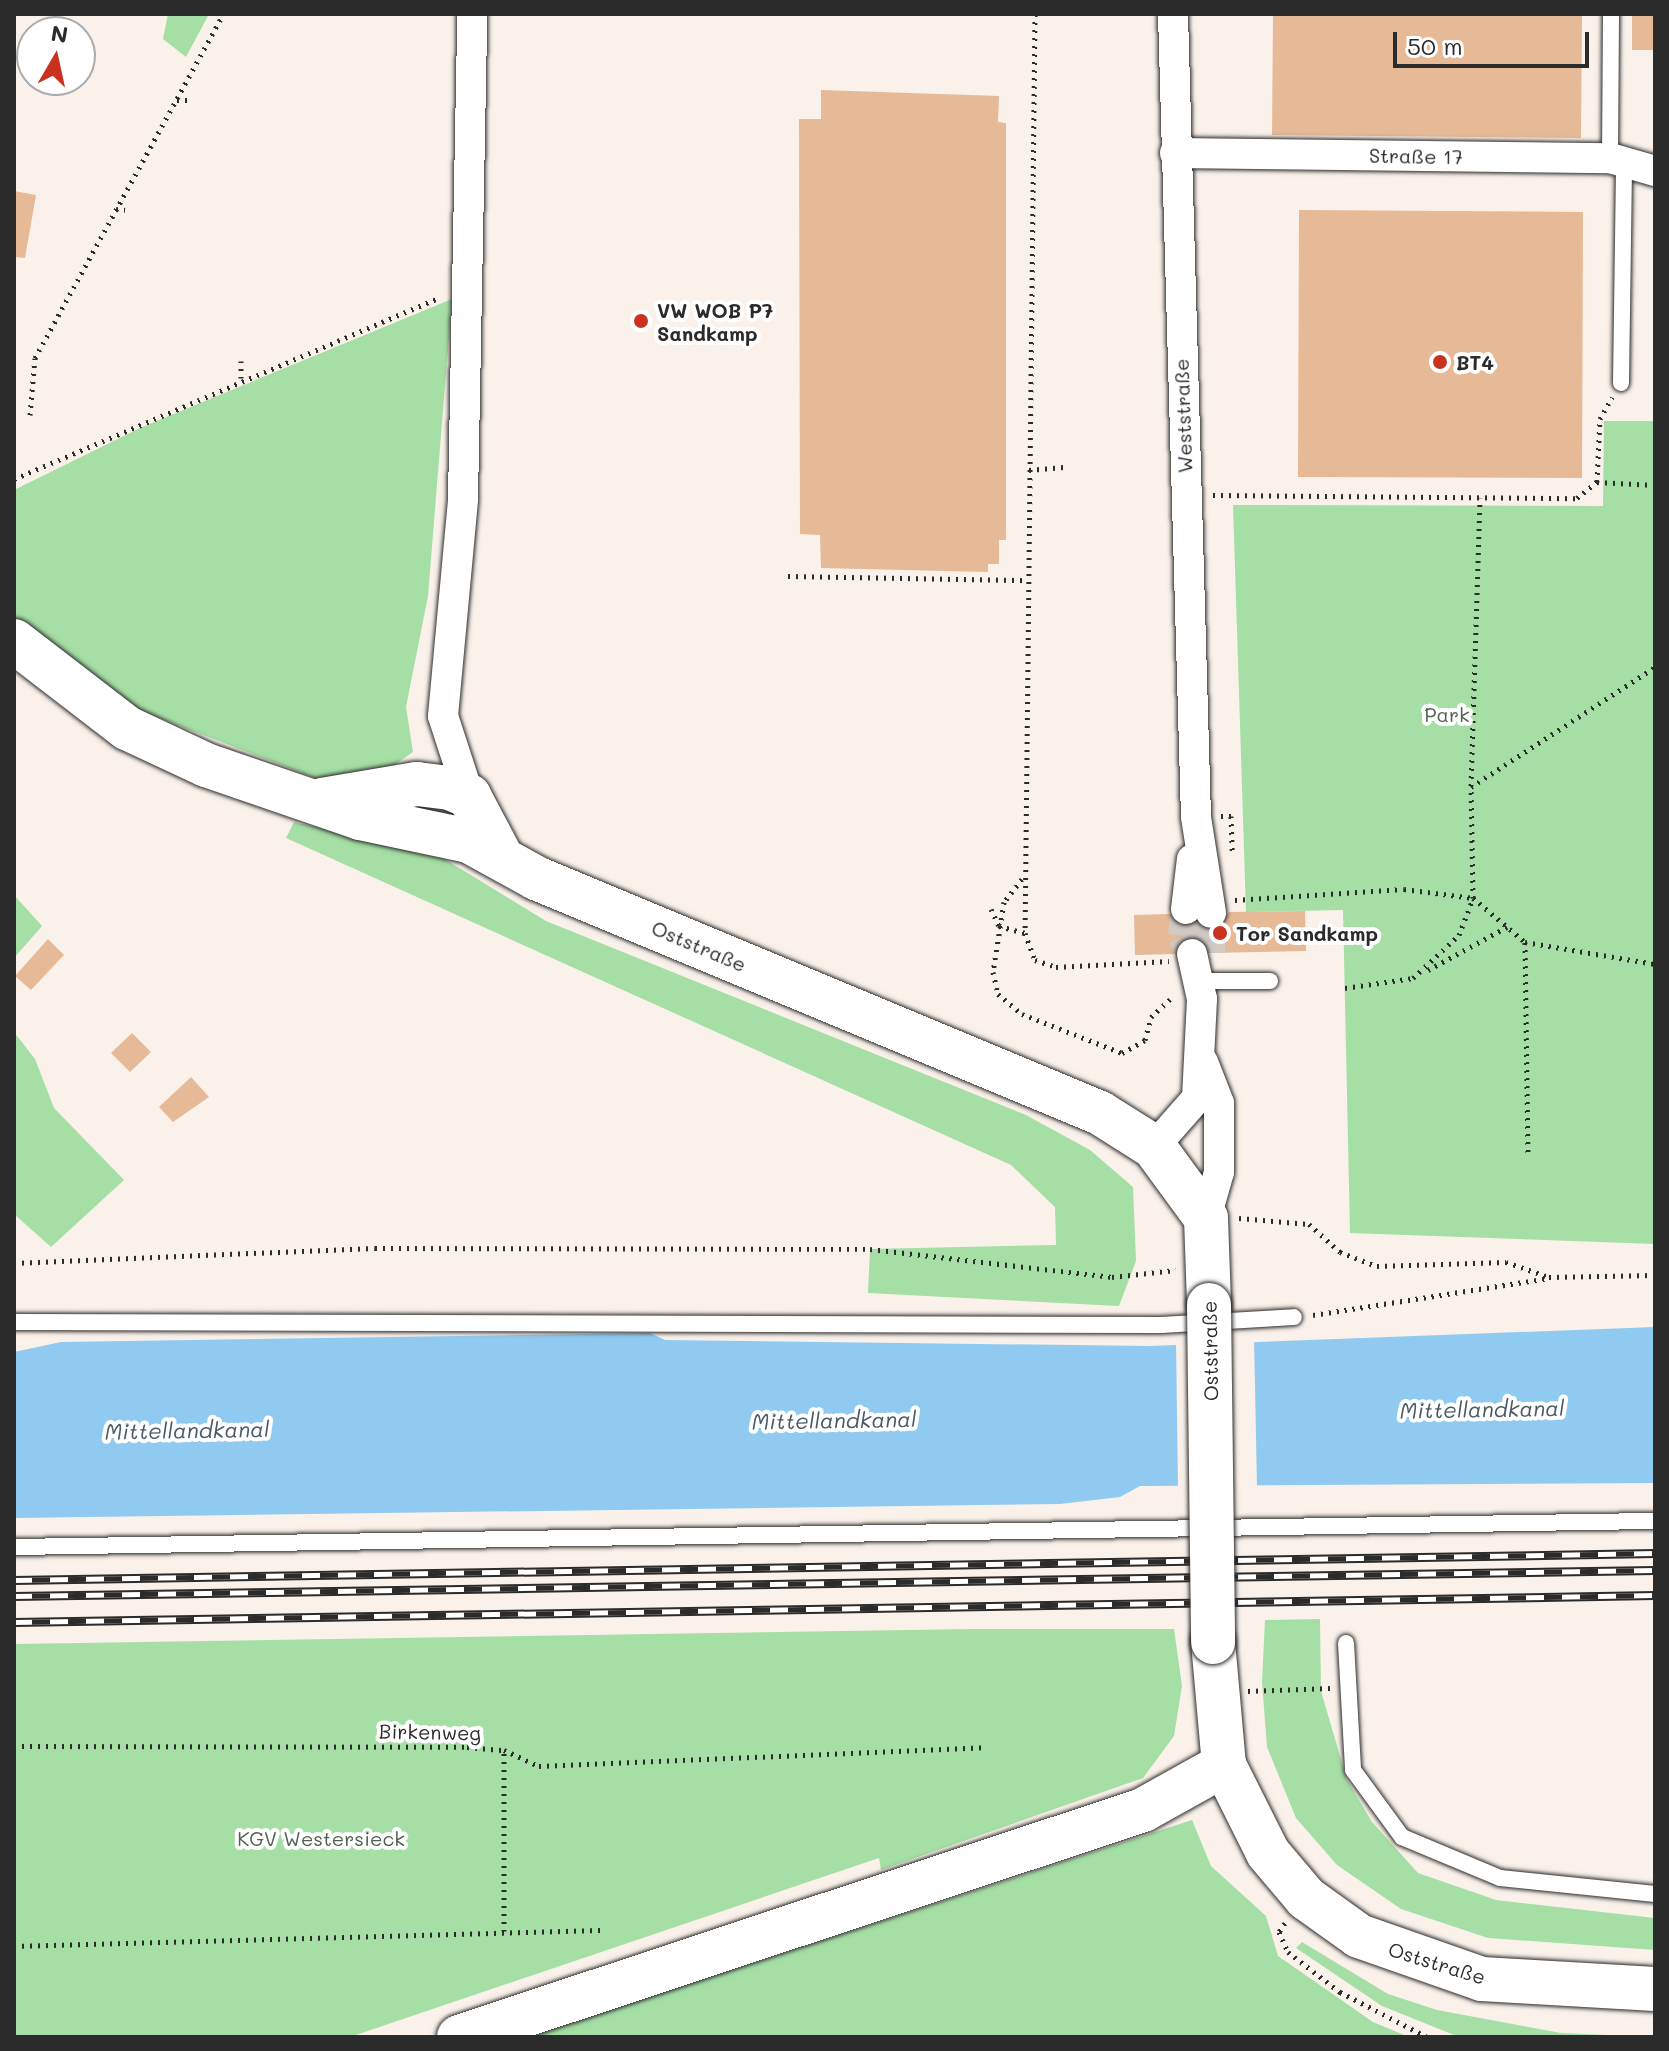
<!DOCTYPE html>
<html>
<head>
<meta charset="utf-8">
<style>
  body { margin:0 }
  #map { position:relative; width:1669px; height:2051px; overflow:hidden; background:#faf1ea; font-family:Mali,sans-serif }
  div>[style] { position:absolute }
  .green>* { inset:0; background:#a5dfa5 }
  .water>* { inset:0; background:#91caf0 }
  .pier>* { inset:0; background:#faf1ea }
  .building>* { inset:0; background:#e6b997 }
  .street-tunnel>* { height:30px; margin-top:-15px; transform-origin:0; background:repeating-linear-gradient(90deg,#d1c9c4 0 30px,transparent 0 45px) }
  .path>* { height:5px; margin-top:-2.5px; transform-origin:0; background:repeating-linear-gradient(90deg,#2b2b2b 0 2px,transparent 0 8px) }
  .roads { filter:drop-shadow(0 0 2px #2b2b2b) drop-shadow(0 0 2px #2b2b2b) }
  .lane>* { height:16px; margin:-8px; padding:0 8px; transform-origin:8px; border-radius:8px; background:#fff }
  .street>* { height:30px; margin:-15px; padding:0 15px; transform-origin:15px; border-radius:15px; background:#fff }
  .secondary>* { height:44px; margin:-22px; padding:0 22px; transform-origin:22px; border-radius:22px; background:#fff }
  .rail>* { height:9px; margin-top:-4.5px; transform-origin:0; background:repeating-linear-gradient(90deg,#fff 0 18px,#2b2b2b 0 36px); box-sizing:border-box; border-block:2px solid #2b2b2b }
  .bridges { filter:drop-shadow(0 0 2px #2b2b2b) drop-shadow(0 0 2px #2b2b2b) }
  .secondary-bridge>* { height:44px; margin:-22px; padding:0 22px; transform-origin:22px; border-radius:22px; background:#fff }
  .dots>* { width:22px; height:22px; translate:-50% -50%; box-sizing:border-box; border:4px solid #fff; border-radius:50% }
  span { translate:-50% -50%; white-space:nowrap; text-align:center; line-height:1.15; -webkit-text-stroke:8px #fff; paint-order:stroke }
  .street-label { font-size:20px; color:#2b2b2b }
  .poi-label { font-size:20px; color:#2b2b2b; font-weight:700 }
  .left { translate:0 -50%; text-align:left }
  .park-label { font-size:20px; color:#506150 }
  .water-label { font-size:22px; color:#4a5b66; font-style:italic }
  .frame { position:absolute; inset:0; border:16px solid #2b2b2b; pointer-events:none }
  .north { position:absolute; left:16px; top:16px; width:80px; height:80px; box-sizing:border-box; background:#fff; border:2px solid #aaa; border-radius:50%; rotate:9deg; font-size:22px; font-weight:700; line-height:32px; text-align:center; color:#2b2b2b }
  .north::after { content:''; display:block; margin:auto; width:28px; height:36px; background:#c8321e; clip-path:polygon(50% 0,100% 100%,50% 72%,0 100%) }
  .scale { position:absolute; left:1393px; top:32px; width:196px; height:36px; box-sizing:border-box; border:4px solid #2b2b2b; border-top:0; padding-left:10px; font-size:24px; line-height:28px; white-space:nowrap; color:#2b2b2b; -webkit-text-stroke:6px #fff; paint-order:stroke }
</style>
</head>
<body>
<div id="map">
  <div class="green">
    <i style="clip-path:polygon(168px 14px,209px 14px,186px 57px,163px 39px)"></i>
    <i style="clip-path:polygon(452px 299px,428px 596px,406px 707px,413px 752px,383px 773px,315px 778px,120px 703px,14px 625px,14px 490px,140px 428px)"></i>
    <i style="clip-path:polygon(1604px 421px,1655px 421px,1655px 1244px,1350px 1233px,1343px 910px,1246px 912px,1233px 505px,1603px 506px)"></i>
    <i style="clip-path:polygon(294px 822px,438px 855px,546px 921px,1026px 1115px,1090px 1150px,1133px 1187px,1136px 1261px,1119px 1306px,868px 1293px,870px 1249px,1056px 1245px,1055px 1207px,1011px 1165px,286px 838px)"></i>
    <i style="clip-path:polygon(14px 895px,42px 926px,14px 958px)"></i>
    <i style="clip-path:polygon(14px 1032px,35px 1059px,54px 1108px,124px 1180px,51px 1247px,14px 1214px)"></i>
    <i style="clip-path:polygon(1320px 1619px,1321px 1691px,1347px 1780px,1372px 1822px,1418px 1873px,1496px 1900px,1655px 1918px,1655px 1950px,1488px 1938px,1401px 1909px,1337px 1865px,1296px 1818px,1267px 1747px,1262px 1682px,1265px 1620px)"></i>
    <i style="clip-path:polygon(974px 1629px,1174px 1629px,1182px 1686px,1174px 1736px,1143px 1778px,881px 1870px,879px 1858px,350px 2037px,14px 2037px,14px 1644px)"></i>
    <i style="clip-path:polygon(1192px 1820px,1211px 1866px,1266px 1916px,1278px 1956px,1373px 2022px,1409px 2037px,526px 2037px)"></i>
    <i style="clip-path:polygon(1302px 1942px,1388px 1994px,1437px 2010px,1561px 2033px,1655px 2037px,1459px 2037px,1382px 2006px,1296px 1948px)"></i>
  </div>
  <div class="water">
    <i style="clip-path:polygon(1655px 1327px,1655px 1483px,1140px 1486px,1120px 1497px,1060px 1504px,14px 1518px,14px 1352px,61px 1342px,650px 1333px,665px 1340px,1149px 1346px)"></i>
  </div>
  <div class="pier">
    <i style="clip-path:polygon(1254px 1337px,1257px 1488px,1178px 1489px,1176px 1341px)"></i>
  </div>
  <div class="building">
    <i style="clip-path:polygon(1273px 14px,1582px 14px,1581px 138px,1272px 135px)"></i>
    <i style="clip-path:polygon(1632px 14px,1655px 14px,1655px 50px,1632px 50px)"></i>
    <i style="clip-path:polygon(821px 90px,999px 96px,998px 122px,1006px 123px,1006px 540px,999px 540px,999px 564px,988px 564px,988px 572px,821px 568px,820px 535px,800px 534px,799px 119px,821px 119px)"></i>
    <i style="clip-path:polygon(14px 191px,36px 195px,25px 258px,14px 257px)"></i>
    <i style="clip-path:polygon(1299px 210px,1583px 212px,1582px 478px,1298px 477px)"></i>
    <i style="clip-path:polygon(1305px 911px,1306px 951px,1210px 953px,1205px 941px,1189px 936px,1174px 954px,1135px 955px,1134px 915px,1169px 914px,1183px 927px,1213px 931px,1229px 912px)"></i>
    <i style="clip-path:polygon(48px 939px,64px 955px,31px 990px,15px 976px)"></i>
    <i style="clip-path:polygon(132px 1033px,151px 1052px,130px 1072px,111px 1053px)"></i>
    <i style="clip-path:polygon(191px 1077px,209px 1097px,173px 1122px,159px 1107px)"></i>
  </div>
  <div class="street-tunnel">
    <i style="left:1186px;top:909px;width:27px;rotate:96deg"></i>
    <i style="left:1183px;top:936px;width:20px;rotate:63deg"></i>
    <i style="left:1210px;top:953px;width:40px;rotate:-88.6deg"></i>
  </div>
  <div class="path">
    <i style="left:1035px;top:14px;width:919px;rotate:90.62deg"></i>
    <i style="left:1025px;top:933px;width:29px;rotate:70deg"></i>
    <i style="left:1035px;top:960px;width:22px;rotate:18deg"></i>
    <i style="left:1056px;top:967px;width:113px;rotate:-3deg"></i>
    <i style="left:177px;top:100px;width:11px"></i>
    <i style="left:116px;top:209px;width:9px;rotate:6deg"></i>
    <i style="left:241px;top:361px;width:17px;rotate:90deg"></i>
    <i style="left:30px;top:415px;width:57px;rotate:-85deg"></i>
    <i style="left:35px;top:358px;width:392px;rotate:-61.3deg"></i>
    <i style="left:1029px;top:470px;width:35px;rotate:-5deg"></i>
    <i style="left:14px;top:479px;width:463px;rotate:-23.1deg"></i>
    <i style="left:1597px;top:482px;width:58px;rotate:3deg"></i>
    <i style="left:1213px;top:495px;width:364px;rotate:0.5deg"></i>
    <i style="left:1577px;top:498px;width:26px;rotate:-39deg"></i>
    <i style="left:1597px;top:482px;width:63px;rotate:-87.3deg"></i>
    <i style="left:1600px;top:419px;width:25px;rotate:-61deg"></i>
    <i style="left:788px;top:576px;width:239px;rotate:1deg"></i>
    <i style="left:1471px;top:786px;width:288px;rotate:-88.2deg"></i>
    <i style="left:1221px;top:816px;width:10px"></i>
    <i style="left:1231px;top:816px;width:35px;rotate:88deg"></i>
    <i style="left:1022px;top:879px;width:29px;rotate:128deg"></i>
    <i style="left:1004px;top:902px;width:71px;rotate:98.9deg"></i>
    <i style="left:993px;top:972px;width:23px;rotate:77deg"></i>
    <i style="left:998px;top:994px;width:31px;rotate:40deg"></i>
    <i style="left:1022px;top:1014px;width:107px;rotate:21.3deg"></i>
    <i style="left:1122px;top:1053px;width:26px;rotate:-29deg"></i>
    <i style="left:1145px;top:1040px;width:24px;rotate:-75deg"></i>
    <i style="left:1151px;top:1017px;width:26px;rotate:-43deg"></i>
    <i style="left:1235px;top:900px;width:169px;rotate:-3.7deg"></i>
    <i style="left:1404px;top:889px;width:70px;rotate:7.4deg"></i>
    <i style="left:1473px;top:898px;width:68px;rotate:40.2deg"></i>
    <i style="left:1525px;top:942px;width:132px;rotate:9.6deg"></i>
    <i style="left:991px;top:909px;width:19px;rotate:65deg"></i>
    <i style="left:999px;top:926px;width:27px;rotate:15deg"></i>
    <i style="left:1525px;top:942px;width:215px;rotate:89.2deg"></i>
    <i style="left:1428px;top:970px;width:90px;rotate:-28.6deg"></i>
    <i style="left:1345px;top:988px;width:69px;rotate:-8.4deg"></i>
    <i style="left:1413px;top:978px;width:63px;rotate:-43.1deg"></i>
    <i style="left:1459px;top:935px;width:40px;rotate:-69deg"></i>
    <i style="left:1473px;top:898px;width:111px;rotate:-91deg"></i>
    <i style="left:1471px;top:787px;width:220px;rotate:-33.1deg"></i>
    <i style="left:1239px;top:1218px;width:70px;rotate:4.9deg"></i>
    <i style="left:1309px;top:1224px;width:42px;rotate:42.1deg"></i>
    <i style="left:1340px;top:1252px;width:40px;rotate:21deg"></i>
    <i style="left:1377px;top:1266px;width:129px;rotate:-1.8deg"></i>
    <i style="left:1506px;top:1262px;width:46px;rotate:19.2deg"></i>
    <i style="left:1549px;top:1277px;width:106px;rotate:-1.1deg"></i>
    <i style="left:14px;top:1263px;width:361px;rotate:-2.4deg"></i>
    <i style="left:375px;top:1248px;width:495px;rotate:0.1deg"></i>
    <i style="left:870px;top:1249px;width:244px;rotate:6.6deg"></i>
    <i style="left:1112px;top:1277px;width:64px;rotate:-6.2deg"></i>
    <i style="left:1313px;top:1315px;width:238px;rotate:-8.9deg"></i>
    <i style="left:1248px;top:1691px;width:82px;rotate:-2.1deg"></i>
    <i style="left:14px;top:1746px;width:453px;rotate:0.1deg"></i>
    <i style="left:467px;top:1747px;width:37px;rotate:5deg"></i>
    <i style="left:504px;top:1750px;width:38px;rotate:25deg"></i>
    <i style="left:539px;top:1766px;width:446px;rotate:-2.4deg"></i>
    <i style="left:1285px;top:1923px;width:11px;rotate:124deg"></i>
    <i style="left:1279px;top:1932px;width:22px;rotate:66deg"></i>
    <i style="left:1288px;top:1952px;width:66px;rotate:37.6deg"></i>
    <i style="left:1340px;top:1992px;width:98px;rotate:27.3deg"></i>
    <i style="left:504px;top:1931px;width:181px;rotate:-90deg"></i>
    <i style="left:14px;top:1946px;width:587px;rotate:-1.56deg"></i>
  </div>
  <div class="roads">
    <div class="lane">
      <i style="left:1610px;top:158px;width:144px;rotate:-89.6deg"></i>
      <i style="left:1621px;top:383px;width:223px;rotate:-89.2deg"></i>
      <i style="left:1201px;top:981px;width:69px"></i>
      <i style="left:14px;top:1322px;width:1147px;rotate:0.15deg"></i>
      <i style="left:1161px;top:1325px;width:133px;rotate:-3.4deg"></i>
      <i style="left:14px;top:1547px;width:1641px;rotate:-0.91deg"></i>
      <i style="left:1346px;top:1643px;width:127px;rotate:86.8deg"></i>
      <i style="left:1353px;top:1770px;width:83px;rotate:53.8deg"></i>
      <i style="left:1402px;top:1837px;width:106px;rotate:22.7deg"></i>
      <i style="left:1500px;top:1878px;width:156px;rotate:5.9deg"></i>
    </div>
    <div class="street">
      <i style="left:1173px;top:14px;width:803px;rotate:88.36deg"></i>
      <i style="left:1196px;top:817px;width:97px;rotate:81.1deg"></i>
      <i style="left:1175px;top:153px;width:435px;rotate:0.7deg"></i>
      <i style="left:1610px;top:158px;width:47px;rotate:16.1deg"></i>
      <i style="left:469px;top:796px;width:84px;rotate:-108deg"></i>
      <i style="left:443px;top:716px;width:218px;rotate:-84.7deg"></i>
      <i style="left:463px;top:499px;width:485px;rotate:-88.9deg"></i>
      <i style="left:1186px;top:909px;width:50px;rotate:-83.2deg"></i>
      <i style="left:1203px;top:1062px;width:44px;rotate:68.7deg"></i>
      <i style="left:1219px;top:1103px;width:69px;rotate:90deg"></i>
      <i style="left:1219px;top:1172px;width:48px;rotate:105.8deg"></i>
      <i style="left:1154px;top:1147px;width:65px;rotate:-48.7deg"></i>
      <i style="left:1197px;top:1098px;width:99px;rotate:-87.1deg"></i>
      <i style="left:1202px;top:999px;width:46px;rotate:-102.5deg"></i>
    </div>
    <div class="secondary">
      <i style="left:14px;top:641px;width:143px;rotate:37.6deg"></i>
      <i style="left:127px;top:728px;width:87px;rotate:25.1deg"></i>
      <i style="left:206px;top:765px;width:163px;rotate:19deg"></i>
      <i style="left:360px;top:818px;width:111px;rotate:11.9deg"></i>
      <i style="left:469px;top:841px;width:77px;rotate:28.9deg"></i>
      <i style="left:536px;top:878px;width:611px;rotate:22.62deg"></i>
      <i style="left:1100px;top:1113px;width:64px;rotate:32.2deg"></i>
      <i style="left:1154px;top:1147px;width:88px;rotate:53.8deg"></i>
      <i style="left:1206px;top:1218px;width:87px;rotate:88deg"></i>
      <i style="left:322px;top:800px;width:96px;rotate:-9.6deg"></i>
      <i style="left:417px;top:784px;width:33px;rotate:7deg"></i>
      <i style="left:450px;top:788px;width:21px;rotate:23deg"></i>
      <i style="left:469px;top:796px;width:64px;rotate:62.2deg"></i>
      <i style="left:1213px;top:1642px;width:123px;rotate:84.9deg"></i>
      <i style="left:1224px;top:1765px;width:98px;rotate:63.4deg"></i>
      <i style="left:1268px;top:1853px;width:59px;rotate:49.8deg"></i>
      <i style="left:1306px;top:1898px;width:65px;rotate:35.6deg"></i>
      <i style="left:1359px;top:1936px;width:130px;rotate:19.3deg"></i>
      <i style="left:1482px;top:1979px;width:173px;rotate:3.3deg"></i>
      <i style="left:459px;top:2037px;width:721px;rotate:-18.36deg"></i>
      <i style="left:1143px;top:1810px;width:93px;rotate:-29.1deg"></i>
    </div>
  </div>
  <div class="rail">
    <i style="left:14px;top:1580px;width:1641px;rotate:-0.94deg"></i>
    <i style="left:14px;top:1596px;width:1641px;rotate:-0.91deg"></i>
    <i style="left:14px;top:1622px;width:1641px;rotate:-0.94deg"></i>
  </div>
  <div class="bridges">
    <div class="secondary-bridge">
      <i style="left:1209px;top:1305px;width:337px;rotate:89.3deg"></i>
    </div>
  </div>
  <div class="dots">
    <i style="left:641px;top:321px;background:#c8321e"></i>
    <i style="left:1440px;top:362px;background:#c8321e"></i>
    <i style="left:1220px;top:933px;background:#c8321e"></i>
  </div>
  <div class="street-label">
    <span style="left:1416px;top:156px;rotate:1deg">Straße 17</span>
    <span style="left:1183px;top:416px;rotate:-92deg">Weststraße</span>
    <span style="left:699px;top:946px;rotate:23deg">Oststraße</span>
    <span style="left:1210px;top:1351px;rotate:-91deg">Oststraße</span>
    <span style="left:430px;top:1732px;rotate:1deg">Birkenweg</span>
    <span style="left:1437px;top:1963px;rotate:17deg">Oststraße</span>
  </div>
  <div class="poi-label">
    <span class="left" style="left:657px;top:322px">VW WOB P7<br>Sandkamp</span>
    <span class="left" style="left:1456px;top:362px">BT4</span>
    <span class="left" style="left:1236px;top:933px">Tor Sandkamp</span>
  </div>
  <div class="park-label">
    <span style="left:1447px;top:714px">Park</span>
    <span style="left:321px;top:1838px">KGV Westersieck</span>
  </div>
  <div class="water-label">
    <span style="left:1482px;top:1409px;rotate:-1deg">Mittellandkanal</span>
    <span style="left:834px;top:1420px;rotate:-1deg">Mittellandkanal</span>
    <span style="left:187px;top:1430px;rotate:-1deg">Mittellandkanal</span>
  </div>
  <div class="frame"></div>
  <div class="north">N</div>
  <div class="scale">50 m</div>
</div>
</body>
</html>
